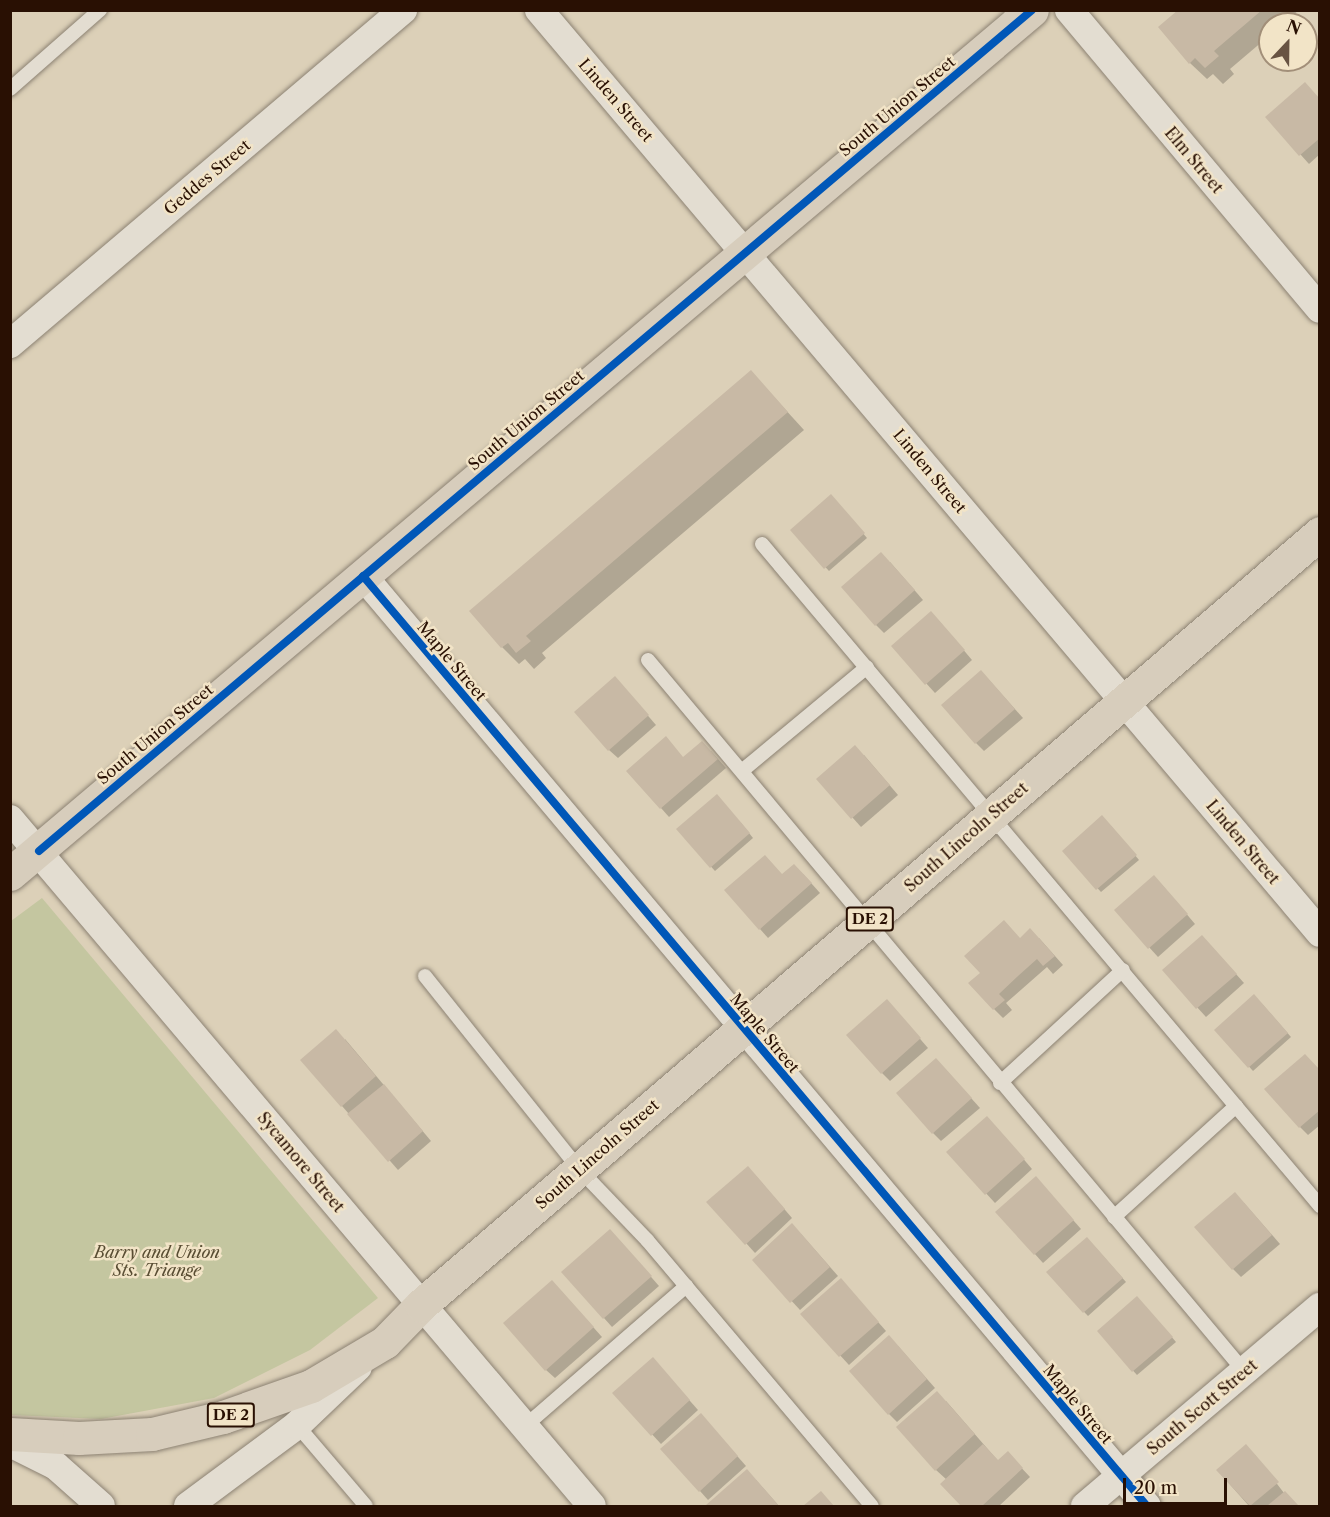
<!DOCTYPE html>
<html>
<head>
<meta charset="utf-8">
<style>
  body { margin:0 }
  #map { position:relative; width:1330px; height:1517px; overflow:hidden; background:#dcd0b8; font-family:"Libre Caslon Text",serif }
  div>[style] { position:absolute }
  .green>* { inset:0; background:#c4c6a0 }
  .shadow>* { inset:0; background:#0003 }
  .building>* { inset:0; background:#c8b9a5 }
  .roads { filter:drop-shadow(0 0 2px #8c8273) drop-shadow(0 0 2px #8c8273) }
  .lane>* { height:14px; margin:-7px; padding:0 7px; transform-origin:7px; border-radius:7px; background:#e3ddd1 }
  .street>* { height:28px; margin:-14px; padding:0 14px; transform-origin:14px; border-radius:14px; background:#e3ddd1 }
  .primary>* { height:33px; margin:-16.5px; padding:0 16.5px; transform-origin:16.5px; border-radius:16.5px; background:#d7cdbc }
  .cycleway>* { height:8px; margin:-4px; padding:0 4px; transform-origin:4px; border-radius:4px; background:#0057b8 }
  span { translate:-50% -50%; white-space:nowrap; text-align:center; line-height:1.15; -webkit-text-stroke:5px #f2e4c7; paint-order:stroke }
  .shield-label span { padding:2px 4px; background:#f2e4c7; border:2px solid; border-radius:4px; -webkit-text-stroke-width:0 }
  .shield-label { font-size:15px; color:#291003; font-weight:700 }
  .street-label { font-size:16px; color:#291003 }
  .park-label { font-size:16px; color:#594d33; font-style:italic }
  .frame { position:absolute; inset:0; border:12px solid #291003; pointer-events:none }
  .north { position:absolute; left:1258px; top:12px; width:60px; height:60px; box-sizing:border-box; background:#f2e4c7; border:2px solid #a28f79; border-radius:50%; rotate:22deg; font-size:16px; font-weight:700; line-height:24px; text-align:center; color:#291003 }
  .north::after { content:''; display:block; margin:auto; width:21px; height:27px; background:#685342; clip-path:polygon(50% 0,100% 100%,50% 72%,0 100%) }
  .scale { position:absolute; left:1123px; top:1478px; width:104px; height:27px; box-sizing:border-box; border:3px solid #291003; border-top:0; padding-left:8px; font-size:18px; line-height:21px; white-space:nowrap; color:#291003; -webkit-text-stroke:4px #f2e4c7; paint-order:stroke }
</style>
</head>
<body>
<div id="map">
  <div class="green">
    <i style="clip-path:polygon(42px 898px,378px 1298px,310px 1350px,214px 1398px,101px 1419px,11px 1415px,11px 921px)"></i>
  </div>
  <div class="shadow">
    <i style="clip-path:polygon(1179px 10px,1299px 10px,1283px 24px,1270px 24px,1270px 35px,1230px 69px,1234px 74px,1223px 84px,1213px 74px,1207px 79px,1190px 63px)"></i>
    <i style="clip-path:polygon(1320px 100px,1320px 154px,1309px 164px,1267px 117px)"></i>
    <i style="clip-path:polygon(751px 372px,804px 430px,542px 653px,546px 658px,534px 669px,525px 659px,519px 664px,502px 647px)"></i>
    <i style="clip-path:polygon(855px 524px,867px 538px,829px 571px,809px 549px)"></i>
    <i style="clip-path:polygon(890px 562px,923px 600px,884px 633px,876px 625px)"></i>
    <i style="clip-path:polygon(939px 621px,972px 660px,935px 693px,893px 647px)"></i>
    <i style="clip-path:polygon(989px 680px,1023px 718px,984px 751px,976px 743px)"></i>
    <i style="clip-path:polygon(623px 687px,656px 725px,618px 758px,609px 750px)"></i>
    <i style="clip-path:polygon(711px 751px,726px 768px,669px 817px,661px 808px,684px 758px)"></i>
    <i style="clip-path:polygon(864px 755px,898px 795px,861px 827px,818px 779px)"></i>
    <i style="clip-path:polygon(741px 823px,753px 838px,715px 871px,694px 848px)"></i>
    <i style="clip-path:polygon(1111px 826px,1139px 860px,1101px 892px,1081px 870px)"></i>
    <i style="clip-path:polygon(803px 874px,820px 893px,768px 938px,760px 929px,782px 876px)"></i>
    <i style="clip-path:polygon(1162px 885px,1195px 924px,1158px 957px,1116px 911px)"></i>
    <i style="clip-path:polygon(1039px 938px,1063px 965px,1053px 974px,1047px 967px,1006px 1003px,1012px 1010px,1003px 1018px,994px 1009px,982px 973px,1020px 940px)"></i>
    <i style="clip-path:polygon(1211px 946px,1244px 983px,1206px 1017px,1164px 971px)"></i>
    <i style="clip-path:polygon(1263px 1005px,1291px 1037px,1253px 1071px,1216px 1030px)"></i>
    <i style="clip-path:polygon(895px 1010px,928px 1048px,890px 1081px,882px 1073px)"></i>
    <i style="clip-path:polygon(345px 1039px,431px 1141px,398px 1170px,342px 1106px)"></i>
    <i style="clip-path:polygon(945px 1069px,980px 1108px,941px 1141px,933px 1133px)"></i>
    <i style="clip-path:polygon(1320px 1072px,1320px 1125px,1308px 1135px,1300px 1127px)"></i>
    <i style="clip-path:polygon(996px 1127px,1032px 1169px,995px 1203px,948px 1152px)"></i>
    <i style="clip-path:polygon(756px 1176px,792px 1218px,755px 1253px,709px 1202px)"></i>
    <i style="clip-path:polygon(1044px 1187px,1081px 1229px,1043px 1263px,998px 1213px)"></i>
    <i style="clip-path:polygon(1244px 1203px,1280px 1244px,1241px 1277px,1233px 1269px)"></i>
    <i style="clip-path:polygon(801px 1234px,838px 1276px,800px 1310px,754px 1260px)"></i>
    <i style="clip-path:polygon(618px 1239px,659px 1286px,612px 1327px,563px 1272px)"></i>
    <i style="clip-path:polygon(1095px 1247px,1126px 1282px,1088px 1316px,1068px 1295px)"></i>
    <i style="clip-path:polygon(849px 1289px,886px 1331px,849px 1365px,802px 1314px)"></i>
    <i style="clip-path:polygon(560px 1290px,602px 1337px,555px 1378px,546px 1370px)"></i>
    <i style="clip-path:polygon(1164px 1328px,1176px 1342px,1137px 1375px,1117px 1353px)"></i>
    <i style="clip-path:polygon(898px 1346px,935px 1388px,897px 1422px,889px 1414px)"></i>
    <i style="clip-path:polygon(661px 1368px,698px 1410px,661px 1444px,614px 1393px)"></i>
    <i style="clip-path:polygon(946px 1401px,999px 1462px,1016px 1462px,1030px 1477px,999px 1506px,963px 1506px,942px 1484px,947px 1480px,936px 1470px)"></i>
    <i style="clip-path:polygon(709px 1424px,746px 1466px,708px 1500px,700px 1491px)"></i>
    <i style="clip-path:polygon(1255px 1455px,1284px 1493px,1298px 1506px,1249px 1506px,1218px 1471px)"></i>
    <i style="clip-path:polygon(756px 1480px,779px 1506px,708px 1505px)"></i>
  </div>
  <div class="building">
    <i style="clip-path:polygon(1178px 10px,1262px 10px,1214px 51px,1219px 56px,1205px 68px,1195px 58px,1189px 64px,1158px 27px)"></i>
    <i style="clip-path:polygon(1305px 82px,1320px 99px,1320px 138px,1299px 156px,1265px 117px)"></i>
    <i style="clip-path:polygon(751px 370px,788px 412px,526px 636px,531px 641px,516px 653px,508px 643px,501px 648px,469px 611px)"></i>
    <i style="clip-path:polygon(831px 494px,865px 533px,824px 569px,790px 530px)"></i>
    <i style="clip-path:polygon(881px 552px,915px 590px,875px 626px,841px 587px)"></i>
    <i style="clip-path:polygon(931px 611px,965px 650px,925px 685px,891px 646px)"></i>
    <i style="clip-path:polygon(981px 670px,1015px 709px,975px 744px,941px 705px)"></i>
    <i style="clip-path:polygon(615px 676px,649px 715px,608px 751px,574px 712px)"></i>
    <i style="clip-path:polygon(666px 736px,683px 757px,702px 741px,718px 759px,660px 809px,626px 771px)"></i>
    <i style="clip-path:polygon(855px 745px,890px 785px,851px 819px,816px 779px)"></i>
    <i style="clip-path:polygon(717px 794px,750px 833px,710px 868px,676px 829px)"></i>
    <i style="clip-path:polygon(1102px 815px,1137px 855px,1096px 890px,1062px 851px)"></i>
    <i style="clip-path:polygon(765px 855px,782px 874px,794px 864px,812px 883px,759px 930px,724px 890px)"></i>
    <i style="clip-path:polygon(1154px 875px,1188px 914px,1148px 949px,1114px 910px)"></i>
    <i style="clip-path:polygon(1004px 920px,1020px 938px,1030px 928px,1055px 956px,1043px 966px,1037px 959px,1018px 976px,999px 994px,1005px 1000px,993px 1010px,968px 983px,980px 973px,964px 956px)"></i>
    <i style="clip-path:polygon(1202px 935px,1237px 974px,1196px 1009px,1162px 970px)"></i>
    <i style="clip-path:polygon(1254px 994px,1288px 1033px,1248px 1068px,1214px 1030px)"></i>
    <i style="clip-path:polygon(887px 999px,921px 1038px,881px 1074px,846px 1035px)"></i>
    <i style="clip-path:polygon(336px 1029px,376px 1076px,341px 1107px,300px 1060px)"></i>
    <i style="clip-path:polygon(1305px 1054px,1320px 1070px,1320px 1110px,1299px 1128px,1264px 1089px)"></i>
    <i style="clip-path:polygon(936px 1058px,972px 1098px,932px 1134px,896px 1093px)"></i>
    <i style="clip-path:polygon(384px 1084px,423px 1131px,388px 1162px,347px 1114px)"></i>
    <i style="clip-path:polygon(987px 1116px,1025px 1159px,985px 1195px,946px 1152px)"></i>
    <i style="clip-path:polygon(748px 1166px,785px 1209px,745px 1245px,706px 1202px)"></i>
    <i style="clip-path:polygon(1036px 1176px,1074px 1220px,1034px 1255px,995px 1212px)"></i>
    <i style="clip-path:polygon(1235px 1192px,1272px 1235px,1232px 1270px,1194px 1227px)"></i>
    <i style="clip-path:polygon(792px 1223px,830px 1267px,790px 1303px,752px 1260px)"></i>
    <i style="clip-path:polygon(610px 1229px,652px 1276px,603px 1319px,561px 1272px)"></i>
    <i style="clip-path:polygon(1087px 1237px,1123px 1278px,1083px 1313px,1046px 1272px)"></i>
    <i style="clip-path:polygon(841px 1278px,879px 1322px,839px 1357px,800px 1314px)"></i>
    <i style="clip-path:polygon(552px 1280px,594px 1327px,545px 1371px,503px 1323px)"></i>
    <i style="clip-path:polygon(1137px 1296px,1173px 1337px,1132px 1372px,1097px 1331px)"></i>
    <i style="clip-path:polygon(889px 1335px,927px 1379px,888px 1415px,849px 1371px)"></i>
    <i style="clip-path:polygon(653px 1357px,690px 1400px,651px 1436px,612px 1393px)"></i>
    <i style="clip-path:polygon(937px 1391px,975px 1434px,935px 1471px,896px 1427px)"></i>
    <i style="clip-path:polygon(701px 1413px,738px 1456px,699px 1492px,660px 1449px)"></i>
    <i style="clip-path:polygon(983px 1444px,998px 1460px,1008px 1451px,1023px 1468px,982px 1506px,961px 1506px,940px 1484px)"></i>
    <i style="clip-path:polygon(1246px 1444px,1279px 1482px,1250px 1506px,1216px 1470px)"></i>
    <i style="clip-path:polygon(747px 1469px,779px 1506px,707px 1506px,706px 1505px)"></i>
    <i style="clip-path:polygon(821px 1491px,834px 1506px,803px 1506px)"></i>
    <i style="clip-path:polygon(1285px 1491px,1299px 1506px,1267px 1506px)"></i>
  </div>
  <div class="roads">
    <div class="lane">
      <i style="left:10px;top:89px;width:120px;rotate:-41.3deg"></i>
      <i style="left:762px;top:544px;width:866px;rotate:49.87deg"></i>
      <i style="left:648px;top:660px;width:928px;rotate:50.03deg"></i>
      <i style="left:743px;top:770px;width:161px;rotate:-39.7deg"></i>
      <i style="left:425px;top:976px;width:247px;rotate:51.4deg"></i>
      <i style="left:579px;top:1169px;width:98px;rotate:46.2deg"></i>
      <i style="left:647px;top:1240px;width:348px;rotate:49.8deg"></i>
      <i style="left:1000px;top:1083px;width:167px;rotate:-42.6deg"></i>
      <i style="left:1114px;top:1217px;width:165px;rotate:-42.3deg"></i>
      <i style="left:297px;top:1425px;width:106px;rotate:49.6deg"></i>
      <i style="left:524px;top:1427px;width:215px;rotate:-41deg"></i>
    </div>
    <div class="street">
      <i style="left:539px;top:10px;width:1209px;rotate:49.76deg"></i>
      <i style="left:1069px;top:10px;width:390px;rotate:50deg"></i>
      <i style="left:10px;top:344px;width:516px;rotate:-40.36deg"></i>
      <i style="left:363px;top:576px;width:1216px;rotate:49.87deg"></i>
      <i style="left:10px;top:819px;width:900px;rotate:49.73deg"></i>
      <i style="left:10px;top:1443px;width:51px;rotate:26.6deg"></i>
      <i style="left:56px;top:1466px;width:60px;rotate:41.6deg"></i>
      <i style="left:188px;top:1506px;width:136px;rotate:-36.6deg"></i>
      <i style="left:297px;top:1425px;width:84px;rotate:-43.6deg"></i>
      <i style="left:1085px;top:1506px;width:308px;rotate:-40.3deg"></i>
    </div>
    <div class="primary">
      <i style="left:10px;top:874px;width:1338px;rotate:-40.21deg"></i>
      <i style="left:10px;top:1434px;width:69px;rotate:3.3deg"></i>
      <i style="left:79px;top:1438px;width:73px;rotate:-3.1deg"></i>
      <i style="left:152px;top:1434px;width:73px;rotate:-13.5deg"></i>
      <i style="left:223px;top:1417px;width:93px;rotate:-19.4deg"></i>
      <i style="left:311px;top:1386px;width:86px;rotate:-30.7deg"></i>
      <i style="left:385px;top:1342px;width:52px;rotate:-45.8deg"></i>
      <i style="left:421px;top:1305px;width:1185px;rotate:-40.65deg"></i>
    </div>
  </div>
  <div class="cycleway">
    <i style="left:363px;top:576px;width:1216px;rotate:49.87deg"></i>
    <i style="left:39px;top:851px;width:1301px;rotate:-40.26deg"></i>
  </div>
  <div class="shield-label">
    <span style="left:870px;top:919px">DE 2</span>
    <span style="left:231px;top:1415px">DE 2</span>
  </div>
  <div class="street-label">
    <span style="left:616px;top:100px;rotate:49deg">Linden Street</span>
    <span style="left:897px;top:106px;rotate:-40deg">South Union Street</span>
    <span style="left:1194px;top:160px;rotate:50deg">Elm Street</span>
    <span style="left:207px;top:177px;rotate:-40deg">Geddes Street</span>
    <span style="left:526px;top:420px;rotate:-40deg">South Union Street</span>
    <span style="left:930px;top:471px;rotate:50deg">Linden Street</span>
    <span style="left:452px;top:661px;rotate:50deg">Maple Street</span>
    <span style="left:155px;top:734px;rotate:-40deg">South Union Street</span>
    <span style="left:966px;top:837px;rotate:-41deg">South Lincoln Street</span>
    <span style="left:1243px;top:842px;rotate:50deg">Linden Street</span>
    <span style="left:765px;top:1033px;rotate:50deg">Maple Street</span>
    <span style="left:597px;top:1154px;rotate:-41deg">South Lincoln Street</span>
    <span style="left:301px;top:1162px;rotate:50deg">Sycamore Street</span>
    <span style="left:1078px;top:1404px;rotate:50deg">Maple Street</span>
    <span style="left:1202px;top:1407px;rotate:-40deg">South Scott Street</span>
  </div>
  <div class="park-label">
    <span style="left:157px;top:1261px">Barry and Union<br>Sts. Triange</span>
  </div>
  <div class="frame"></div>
  <div class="north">N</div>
  <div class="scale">20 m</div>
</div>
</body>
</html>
